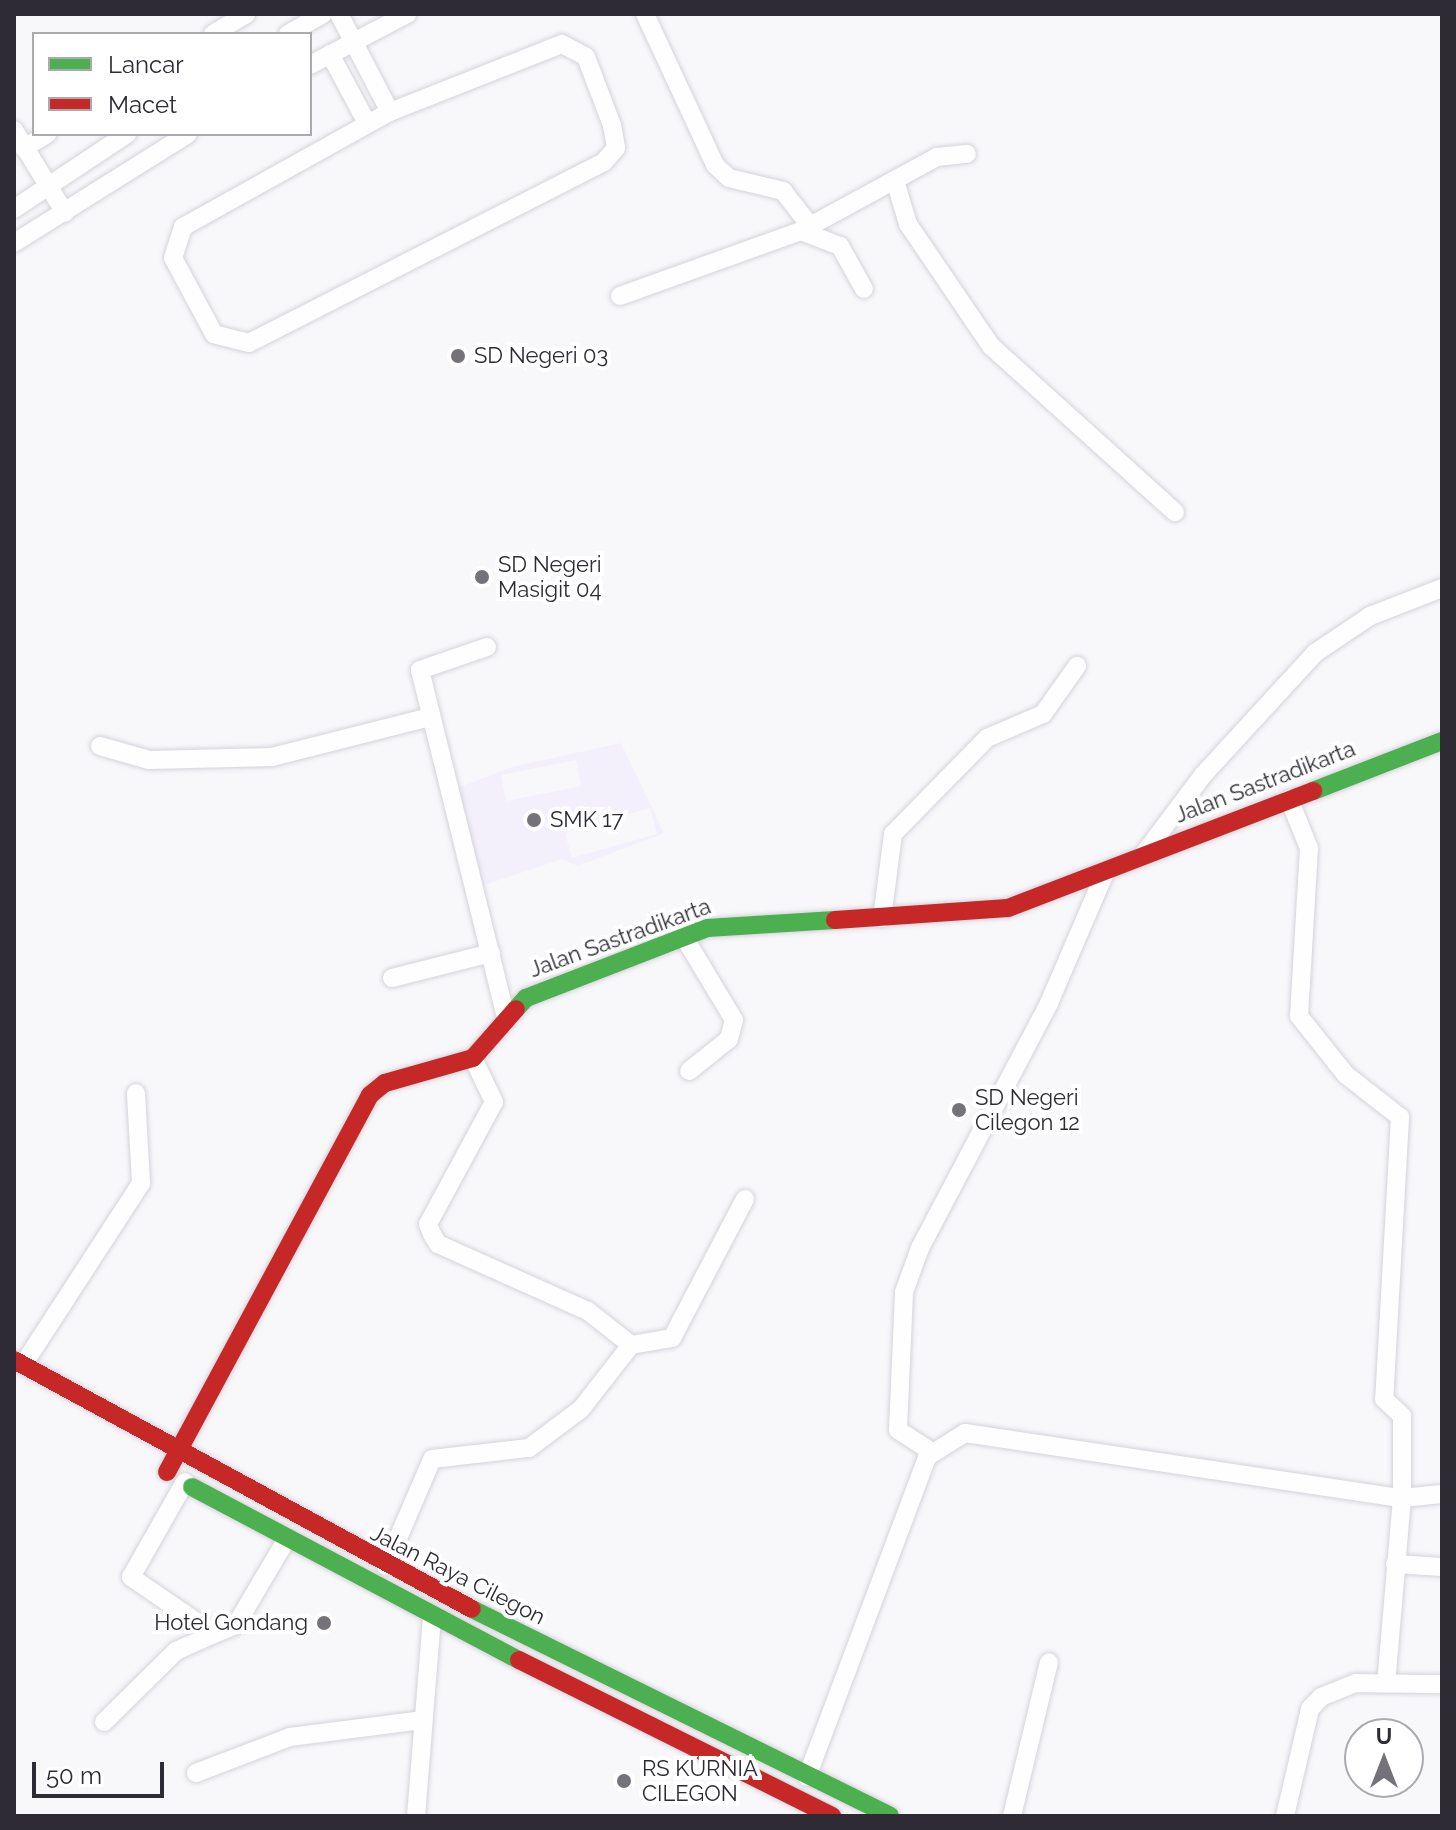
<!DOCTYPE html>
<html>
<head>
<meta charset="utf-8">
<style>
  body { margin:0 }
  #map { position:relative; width:1456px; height:1830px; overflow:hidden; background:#f8f7fa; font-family:Raleway,sans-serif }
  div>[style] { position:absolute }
  .built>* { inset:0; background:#f3f0fc }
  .roads { filter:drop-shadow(0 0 2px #d5d3da) drop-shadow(0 0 2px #d5d3da) }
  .street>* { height:18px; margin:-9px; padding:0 9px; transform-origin:9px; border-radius:9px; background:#fefefe }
  .fast>* { height:18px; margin:-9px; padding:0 9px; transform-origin:9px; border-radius:9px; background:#4caf50 }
  .jam>* { height:18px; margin:-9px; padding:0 9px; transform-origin:9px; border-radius:9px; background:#c62828 }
  .dots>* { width:22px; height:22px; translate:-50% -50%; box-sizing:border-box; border:4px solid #fff; border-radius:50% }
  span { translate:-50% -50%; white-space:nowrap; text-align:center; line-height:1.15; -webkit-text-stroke:8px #fff; paint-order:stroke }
  .poi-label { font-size:22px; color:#2e2b35 }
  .left { translate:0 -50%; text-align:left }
  .right { translate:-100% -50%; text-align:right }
  .street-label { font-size:22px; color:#2e2b35 }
  .frame { position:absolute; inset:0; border:16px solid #2e2b35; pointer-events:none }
  .legend { position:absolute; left:32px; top:32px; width:280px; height:104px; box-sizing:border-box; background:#fff; border:2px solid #abaaae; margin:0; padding:10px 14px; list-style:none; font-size:24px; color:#2e2b35 }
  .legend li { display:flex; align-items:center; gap:16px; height:40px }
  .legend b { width:40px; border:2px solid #abaaae }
  .north { position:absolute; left:1344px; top:1718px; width:80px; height:80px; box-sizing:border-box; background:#fff; border:2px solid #abaaae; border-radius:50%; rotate:0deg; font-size:22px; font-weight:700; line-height:32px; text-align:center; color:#2e2b35 }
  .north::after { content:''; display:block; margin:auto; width:28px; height:36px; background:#75727a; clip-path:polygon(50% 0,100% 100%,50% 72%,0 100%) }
  .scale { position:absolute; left:32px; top:1762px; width:132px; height:36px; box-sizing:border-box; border:4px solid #2e2b35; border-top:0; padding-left:10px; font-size:24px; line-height:28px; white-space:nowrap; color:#2e2b35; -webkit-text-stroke:6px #fff; paint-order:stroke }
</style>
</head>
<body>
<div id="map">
  <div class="built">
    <i style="clip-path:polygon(evenodd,621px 743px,664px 833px,578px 866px,562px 859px,472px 889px,455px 789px,512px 767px,621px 743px,576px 760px,581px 786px,506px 801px,501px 775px,576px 760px,621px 743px,650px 808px,657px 834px,572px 858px,565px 833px,650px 808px)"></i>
  </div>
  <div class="roads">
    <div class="street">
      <i style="left:339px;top:14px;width:110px;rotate:62.5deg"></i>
      <i style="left:645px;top:14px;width:166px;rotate:65.1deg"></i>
      <i style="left:715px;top:165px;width:19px;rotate:43deg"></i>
      <i style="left:729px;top:178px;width:56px;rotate:13.5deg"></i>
      <i style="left:783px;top:191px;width:46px;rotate:52.1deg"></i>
      <i style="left:213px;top:34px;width:39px;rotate:-31deg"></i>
      <i style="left:288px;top:34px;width:40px;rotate:-29.7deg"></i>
      <i style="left:562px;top:44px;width:27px;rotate:28deg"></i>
      <i style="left:586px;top:57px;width:73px;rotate:69.1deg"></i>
      <i style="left:612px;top:125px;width:23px;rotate:80deg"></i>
      <i style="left:616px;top:148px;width:18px;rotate:131deg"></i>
      <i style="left:604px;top:162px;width:398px;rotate:153deg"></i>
      <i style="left:249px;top:343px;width:36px;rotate:-166deg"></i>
      <i style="left:214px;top:334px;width:86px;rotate:-118.3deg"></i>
      <i style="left:173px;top:258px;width:33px;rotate:-72deg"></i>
      <i style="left:183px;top:227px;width:237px;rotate:-29.1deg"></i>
      <i style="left:390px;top:112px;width:185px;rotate:-21.6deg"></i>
      <i style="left:330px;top:54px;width:78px;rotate:61.8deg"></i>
      <i style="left:310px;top:65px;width:110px;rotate:-27.7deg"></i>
      <i style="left:14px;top:130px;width:97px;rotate:58.4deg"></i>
      <i style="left:24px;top:148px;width:27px;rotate:-31deg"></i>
      <i style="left:896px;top:184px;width:42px;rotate:73.3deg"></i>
      <i style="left:908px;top:224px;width:148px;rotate:55.8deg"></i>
      <i style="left:991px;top:346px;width:248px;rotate:42.1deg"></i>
      <i style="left:14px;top:209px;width:136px;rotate:-33.6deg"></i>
      <i style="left:801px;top:231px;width:42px;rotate:21deg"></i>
      <i style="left:840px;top:246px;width:49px;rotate:60.8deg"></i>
      <i style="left:14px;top:243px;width:205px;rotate:-32.1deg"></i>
      <i style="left:620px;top:296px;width:192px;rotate:-19.8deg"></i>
      <i style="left:801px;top:231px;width:155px;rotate:-28.6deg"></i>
      <i style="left:937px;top:157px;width:30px;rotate:-6deg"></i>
      <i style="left:487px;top:647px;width:71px;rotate:161.1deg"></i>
      <i style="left:420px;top:670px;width:354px;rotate:76.1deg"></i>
      <i style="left:100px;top:746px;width:51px;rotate:15.9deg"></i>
      <i style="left:149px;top:760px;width:123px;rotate:-1.4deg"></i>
      <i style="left:272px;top:757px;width:163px;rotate:-14.2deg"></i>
      <i style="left:1289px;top:799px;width:53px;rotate:67.8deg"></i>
      <i style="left:1309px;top:848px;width:168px;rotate:93.4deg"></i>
      <i style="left:1299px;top:1016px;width:75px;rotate:51.5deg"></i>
      <i style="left:1346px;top:1075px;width:68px;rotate:37.9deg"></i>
      <i style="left:1400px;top:1117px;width:282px;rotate:93.2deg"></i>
      <i style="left:1384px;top:1399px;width:25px;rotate:43deg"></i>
      <i style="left:1402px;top:1416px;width:82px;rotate:90deg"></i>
      <i style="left:1402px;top:1498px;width:40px;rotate:-5.7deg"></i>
      <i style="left:1143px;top:855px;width:100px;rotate:-53.1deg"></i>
      <i style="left:1203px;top:775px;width:166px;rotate:-47.4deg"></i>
      <i style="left:1315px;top:653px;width:66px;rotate:-33.9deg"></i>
      <i style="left:1370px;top:616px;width:77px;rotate:-21.3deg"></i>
      <i style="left:882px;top:918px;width:85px;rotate:-82.5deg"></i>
      <i style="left:893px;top:834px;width:134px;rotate:-45.6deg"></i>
      <i style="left:987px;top:738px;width:61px;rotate:-23.2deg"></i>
      <i style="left:1043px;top:714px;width:59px;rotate:-54.7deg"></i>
      <i style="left:684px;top:937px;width:97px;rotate:58.9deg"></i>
      <i style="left:734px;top:1020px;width:20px;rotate:105deg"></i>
      <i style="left:729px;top:1039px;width:51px;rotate:141.3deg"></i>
      <i style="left:392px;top:978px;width:102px;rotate:-14.2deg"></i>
      <i style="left:473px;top:1058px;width:49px;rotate:64.5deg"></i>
      <i style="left:494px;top:1102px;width:139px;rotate:118.4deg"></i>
      <i style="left:428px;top:1224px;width:11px;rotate:68deg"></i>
      <i style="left:432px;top:1234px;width:12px;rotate:59deg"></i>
      <i style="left:438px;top:1244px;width:164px;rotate:24.1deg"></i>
      <i style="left:588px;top:1311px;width:55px;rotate:38.3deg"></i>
      <i style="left:23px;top:1365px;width:217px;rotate:-57deg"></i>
      <i style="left:141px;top:1183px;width:90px;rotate:-93.2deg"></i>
      <i style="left:932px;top:1452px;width:40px;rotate:-147.1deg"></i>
      <i style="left:898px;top:1430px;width:138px;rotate:-87.5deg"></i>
      <i style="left:904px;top:1292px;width:47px;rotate:-70deg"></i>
      <i style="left:920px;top:1248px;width:277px;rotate:-62.2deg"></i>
      <i style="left:1049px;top:1003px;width:142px;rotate:-66.7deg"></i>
      <i style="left:1395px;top:1564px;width:47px;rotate:3.7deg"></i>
      <i style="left:386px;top:1566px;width:116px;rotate:-66.7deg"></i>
      <i style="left:432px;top:1459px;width:98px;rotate:-6.5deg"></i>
      <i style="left:529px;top:1448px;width:65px;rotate:-36.9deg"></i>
      <i style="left:581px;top:1409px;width:81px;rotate:-52deg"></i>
      <i style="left:631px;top:1345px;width:42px;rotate:-9.7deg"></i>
      <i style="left:672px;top:1338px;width:157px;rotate:-62.3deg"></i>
      <i style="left:214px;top:1634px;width:24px;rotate:-22deg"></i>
      <i style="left:236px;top:1625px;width:99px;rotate:-59.5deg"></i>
      <i style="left:104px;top:1722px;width:101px;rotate:-44.6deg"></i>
      <i style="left:176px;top:1651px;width:42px;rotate:-24.1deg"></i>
      <i style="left:214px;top:1634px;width:101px;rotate:-145.5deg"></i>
      <i style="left:131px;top:1577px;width:109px;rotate:-60.4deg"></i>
      <i style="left:196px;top:1773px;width:101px;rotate:-21deg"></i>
      <i style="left:290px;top:1737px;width:133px;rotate:-7.3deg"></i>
      <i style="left:807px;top:1777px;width:342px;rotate:-69.4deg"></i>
      <i style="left:927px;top:1457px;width:45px;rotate:-32.3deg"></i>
      <i style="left:965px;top:1433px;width:442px;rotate:8.5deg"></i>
      <i style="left:1402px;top:1498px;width:186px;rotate:94.9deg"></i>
      <i style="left:416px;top:1816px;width:200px;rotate:-85.4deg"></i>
      <i style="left:1012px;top:1816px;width:158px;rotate:-76.5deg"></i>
      <i style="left:1285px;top:1816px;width:110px;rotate:-76.8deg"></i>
      <i style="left:1310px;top:1709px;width:16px;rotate:-47deg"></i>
      <i style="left:1321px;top:1697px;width:38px;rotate:-22deg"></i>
      <i style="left:1356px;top:1683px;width:86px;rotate:0.7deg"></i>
    </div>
    <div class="fast">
      <i style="left:1313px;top:791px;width:138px;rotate:-21.2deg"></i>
      <i style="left:516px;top:1009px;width:15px;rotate:-48deg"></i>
      <i style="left:526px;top:998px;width:194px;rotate:-21.1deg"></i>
      <i style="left:707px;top:928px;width:128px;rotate:-3.6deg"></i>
      <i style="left:192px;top:1487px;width:370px;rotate:27.9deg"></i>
      <i style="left:472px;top:1609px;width:466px;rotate:26.3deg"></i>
    </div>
    <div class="jam">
      <i style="left:835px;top:920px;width:173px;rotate:-4deg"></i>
      <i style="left:1008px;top:908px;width:327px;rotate:-21deg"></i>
      <i style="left:14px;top:1360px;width:521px;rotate:28.53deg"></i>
      <i style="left:167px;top:1472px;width:428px;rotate:-61.7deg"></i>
      <i style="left:370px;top:1095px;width:19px;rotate:-39deg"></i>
      <i style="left:385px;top:1083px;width:91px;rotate:-15.9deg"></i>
      <i style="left:473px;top:1058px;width:65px;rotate:-48.7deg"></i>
      <i style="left:519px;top:1660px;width:350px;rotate:26.5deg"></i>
    </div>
  </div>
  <div class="dots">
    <i style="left:458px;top:356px;background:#75727a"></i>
    <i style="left:482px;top:577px;background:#75727a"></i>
    <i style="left:534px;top:820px;background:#75727a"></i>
    <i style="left:959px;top:1110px;background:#75727a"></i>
    <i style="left:324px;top:1623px;background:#75727a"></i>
    <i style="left:624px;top:1781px;background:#75727a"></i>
  </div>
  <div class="poi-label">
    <span class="left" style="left:474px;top:356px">SD Negeri 03</span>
    <span class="left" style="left:498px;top:577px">SD Negeri<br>Masigit 04</span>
    <span class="left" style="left:550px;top:820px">SMK 17</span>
    <span class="left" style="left:975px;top:1110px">SD Negeri<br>Cilegon 12</span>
    <span class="right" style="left:308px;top:1623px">Hotel Gondang</span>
    <span class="left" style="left:642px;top:1781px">RS KURNIA<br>CILEGON</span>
  </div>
  <div class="street-label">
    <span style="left:1265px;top:782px;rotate:-21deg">Jalan Sastradikarta</span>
    <span style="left:620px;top:938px;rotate:-20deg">Jalan Sastradikarta</span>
    <span style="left:458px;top:1575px;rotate:27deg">Jalan Raya Cilegon</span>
  </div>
  <div class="frame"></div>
  <ul class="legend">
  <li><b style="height:10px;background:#4caf50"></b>Lancar</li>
  <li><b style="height:10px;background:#c62828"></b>Macet</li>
  </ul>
  <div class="north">U</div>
  <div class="scale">50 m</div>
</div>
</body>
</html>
